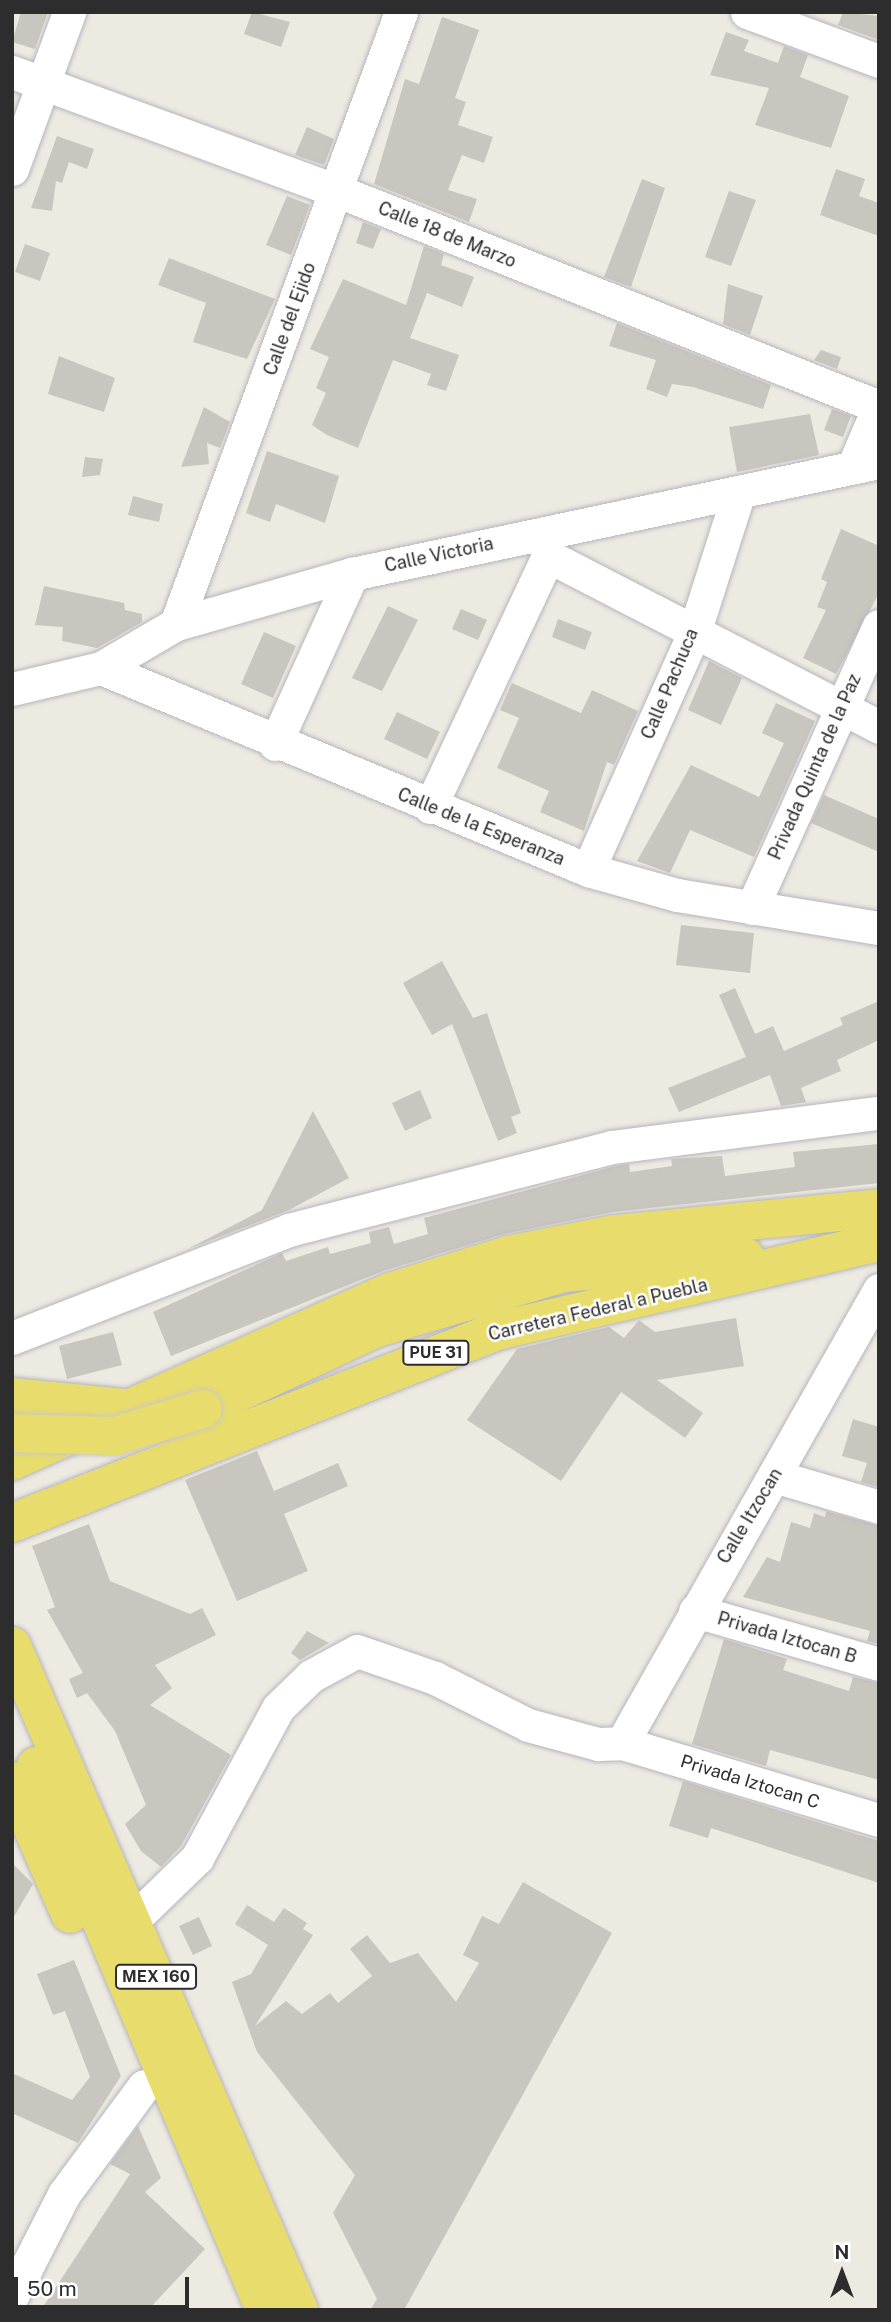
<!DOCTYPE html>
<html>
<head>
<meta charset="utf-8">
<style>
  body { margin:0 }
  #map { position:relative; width:891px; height:2322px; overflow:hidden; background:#edeae1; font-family:"Public Sans",sans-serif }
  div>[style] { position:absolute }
  .building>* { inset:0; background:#c9c6c0 }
  .roads { filter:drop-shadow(0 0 2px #b4b5bf) drop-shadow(0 0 2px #b4b5bf) }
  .minor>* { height:33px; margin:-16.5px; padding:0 16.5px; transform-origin:16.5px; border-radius:16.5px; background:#fff }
  .major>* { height:38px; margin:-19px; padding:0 19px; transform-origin:19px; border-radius:19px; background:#e7dc6c }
  .bridges { filter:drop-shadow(0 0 2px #c8c8c8) drop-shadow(0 0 2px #c8c8c8) }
  .major-bridge>* { height:38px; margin:-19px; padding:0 19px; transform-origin:19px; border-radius:19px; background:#e7dc6c }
  span { translate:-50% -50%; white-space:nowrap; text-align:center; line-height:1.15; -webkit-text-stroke:5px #fff; paint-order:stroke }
  .shield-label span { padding:2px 5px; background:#fff; border:2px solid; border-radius:5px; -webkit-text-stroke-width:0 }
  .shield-label { font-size:16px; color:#2d2d2d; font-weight:700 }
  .street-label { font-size:18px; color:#2d2d2d }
  .frame { position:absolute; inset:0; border:14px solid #2d2d2d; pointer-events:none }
  .north { position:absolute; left:807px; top:2238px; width:70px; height:70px; -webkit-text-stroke:5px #fff; paint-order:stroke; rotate:0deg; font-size:19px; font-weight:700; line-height:28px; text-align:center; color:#2d2d2d }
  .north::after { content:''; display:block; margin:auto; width:24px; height:32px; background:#2d2d2d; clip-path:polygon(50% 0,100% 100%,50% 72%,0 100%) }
  .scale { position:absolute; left:14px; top:2277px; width:175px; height:32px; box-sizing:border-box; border:4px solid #2d2d2d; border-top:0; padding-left:9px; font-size:21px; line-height:24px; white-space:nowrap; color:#2d2d2d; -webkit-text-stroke:5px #fff; paint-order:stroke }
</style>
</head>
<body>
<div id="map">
  <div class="building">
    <i style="clip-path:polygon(21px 12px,48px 12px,35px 49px,12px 42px)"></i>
    <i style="clip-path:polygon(252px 12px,290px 22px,281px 47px,244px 34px)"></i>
    <i style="clip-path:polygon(843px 12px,879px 16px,879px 40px,838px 25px)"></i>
    <i style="clip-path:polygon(442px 17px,479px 30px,455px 98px,466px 102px,458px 125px,493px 137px,484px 163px,462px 155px,448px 190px,477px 199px,469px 222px,374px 184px,405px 79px,419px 84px)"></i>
    <i style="clip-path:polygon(726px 32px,749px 40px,744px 51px,778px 63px,784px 46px,808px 55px,800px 77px,849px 96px,831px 148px,755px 125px,769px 88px,710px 75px)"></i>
    <i style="clip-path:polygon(307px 127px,334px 139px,324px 165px,295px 155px)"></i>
    <i style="clip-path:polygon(57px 136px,94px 149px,87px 169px,69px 162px,62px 183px,56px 181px,52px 211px,31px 208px)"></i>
    <i style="clip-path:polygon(836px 169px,865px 179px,859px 196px,879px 203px,879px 236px,820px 215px)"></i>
    <i style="clip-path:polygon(642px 179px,665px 188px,631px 287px,604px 277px)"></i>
    <i style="clip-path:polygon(729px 191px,756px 200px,731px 266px,705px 257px)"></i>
    <i style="clip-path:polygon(287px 196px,310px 205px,291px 255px,266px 245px)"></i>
    <i style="clip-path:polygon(363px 222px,381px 229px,373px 249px,356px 243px)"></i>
    <i style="clip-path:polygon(25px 244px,50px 253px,40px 281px,15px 272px)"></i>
    <i style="clip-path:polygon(424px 246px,444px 254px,441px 265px,474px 277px,462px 307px,427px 293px,410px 338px,459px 355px,446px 391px,427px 385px,431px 374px,393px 360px,358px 448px,327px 435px,312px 425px,326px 393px,316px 388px,329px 357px,310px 349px,343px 279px,406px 305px)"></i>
    <i style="clip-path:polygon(169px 258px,275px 299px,247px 359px,193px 342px,206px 303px,158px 285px)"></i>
    <i style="clip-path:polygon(728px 284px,763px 296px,750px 335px,723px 324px)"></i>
    <i style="clip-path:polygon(617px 323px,771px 385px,763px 409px,693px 387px,672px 384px,667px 397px,646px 389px,656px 360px,609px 346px)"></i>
    <i style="clip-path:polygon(821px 350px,841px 357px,837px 369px,814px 360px)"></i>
    <i style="clip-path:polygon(59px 356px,115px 378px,104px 412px,48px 394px)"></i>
    <i style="clip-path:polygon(204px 407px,230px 422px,220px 448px,207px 443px,209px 464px,181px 467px)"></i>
    <i style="clip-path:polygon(832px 409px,851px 416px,843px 437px,824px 430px)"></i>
    <i style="clip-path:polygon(810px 414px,819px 455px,737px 472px,729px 427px)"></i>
    <i style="clip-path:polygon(267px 451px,339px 476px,325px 523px,276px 504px,270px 522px,246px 513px)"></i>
    <i style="clip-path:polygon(85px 457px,103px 459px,100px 475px,82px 477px)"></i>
    <i style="clip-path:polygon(133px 496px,163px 504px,159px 522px,128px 515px)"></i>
    <i style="clip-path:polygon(841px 529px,879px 546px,879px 593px,836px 674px,803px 658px,826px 610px,817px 607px,827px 582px,821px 579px)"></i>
    <i style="clip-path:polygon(44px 586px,124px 603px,125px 610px,142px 614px,142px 622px,97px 648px,62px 641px,63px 627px,35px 625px)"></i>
    <i style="clip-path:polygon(388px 606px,418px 620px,382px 691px,352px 678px)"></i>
    <i style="clip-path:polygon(461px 609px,487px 620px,478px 640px,452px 629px)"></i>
    <i style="clip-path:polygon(558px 619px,592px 632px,585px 650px,552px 637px)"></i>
    <i style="clip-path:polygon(264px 632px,296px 646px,273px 698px,241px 684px)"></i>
    <i style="clip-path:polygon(709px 661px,742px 678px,721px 725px,688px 710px)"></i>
    <i style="clip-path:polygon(512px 683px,581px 713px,592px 690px,638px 711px,614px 765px,607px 762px,584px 831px,540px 812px,549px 791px,497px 768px,519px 718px,500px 710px)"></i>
    <i style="clip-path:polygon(776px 703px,815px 721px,754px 857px,690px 830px,670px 873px,637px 861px,691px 765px,759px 797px,784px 743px,762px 733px)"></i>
    <i style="clip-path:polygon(397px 712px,440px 732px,427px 759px,384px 739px)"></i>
    <i style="clip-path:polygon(824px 795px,879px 819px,879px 852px,811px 823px)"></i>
    <i style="clip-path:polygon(681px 925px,754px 933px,750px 973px,676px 965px)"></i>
    <i style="clip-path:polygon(442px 961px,473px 1018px,487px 1013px,521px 1113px,511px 1117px,517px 1133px,498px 1141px,452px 1024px,432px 1035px,403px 983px)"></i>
    <i style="clip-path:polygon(735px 988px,755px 1034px,773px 1026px,784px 1051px,843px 1025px,840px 1018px,879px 1001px,879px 1040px,837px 1060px,841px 1071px,801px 1088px,806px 1102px,781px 1106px,770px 1075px,679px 1112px,668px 1088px,746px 1057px,719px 995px)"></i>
    <i style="clip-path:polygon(420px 1090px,432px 1118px,405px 1131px,392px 1103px)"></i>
    <i style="clip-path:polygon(313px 1111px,349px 1178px,289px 1210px,188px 1249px,262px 1210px)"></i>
    <i style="clip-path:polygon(879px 1144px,879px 1183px,613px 1212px,504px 1234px,383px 1271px,171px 1356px,153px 1312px,282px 1253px,286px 1261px,328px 1247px,330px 1254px,371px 1243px,369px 1232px,389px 1227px,394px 1244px,428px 1234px,424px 1218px,616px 1166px,629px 1164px,630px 1172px,672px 1166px,671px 1159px,722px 1156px,725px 1176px,795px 1167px,793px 1152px)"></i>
    <i style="clip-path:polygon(736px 1318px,744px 1366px,657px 1380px,703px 1413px,685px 1438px,621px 1392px,561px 1481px,467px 1420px,517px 1349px,609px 1327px,624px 1338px,639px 1320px,655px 1332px)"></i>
    <i style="clip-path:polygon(113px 1332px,122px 1365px,67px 1379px,59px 1346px)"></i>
    <i style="clip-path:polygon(853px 1419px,879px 1427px,879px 1487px,861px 1482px,867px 1463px,842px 1456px)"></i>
    <i style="clip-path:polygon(257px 1451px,274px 1491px,338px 1463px,348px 1486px,284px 1514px,308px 1571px,237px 1601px,185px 1480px)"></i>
    <i style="clip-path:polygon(826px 1511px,879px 1526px,879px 1644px,867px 1641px,870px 1631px,743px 1597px,767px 1557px,780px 1562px,791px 1522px,810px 1528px,814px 1513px,825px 1517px)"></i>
    <i style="clip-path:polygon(89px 1524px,110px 1581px,190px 1614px,202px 1608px,216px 1635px,155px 1665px,172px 1688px,150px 1705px,231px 1755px,181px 1846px,161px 1867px,141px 1851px,125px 1824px,146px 1805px,115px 1731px,87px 1693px,77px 1698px,69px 1679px,83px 1673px,47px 1610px,55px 1607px,32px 1546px)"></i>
    <i style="clip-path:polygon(307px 1631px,329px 1643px,300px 1660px,291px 1653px)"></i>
    <i style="clip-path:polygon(724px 1639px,787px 1659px,783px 1670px,849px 1691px,853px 1677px,879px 1683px,879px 1780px,770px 1750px,766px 1766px,692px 1744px)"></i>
    <i style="clip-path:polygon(683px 1781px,879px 1841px,879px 1883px,711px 1828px,708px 1838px,669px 1826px)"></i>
    <i style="clip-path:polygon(12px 1863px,33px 1884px,12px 1920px)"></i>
    <i style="clip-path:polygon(523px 1882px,612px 1933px,404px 2310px,370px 2310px,377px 2299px,333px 2213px,355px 2175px,257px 2052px,232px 1982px,251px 1974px,268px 1945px,235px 1924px,247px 1905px,274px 1922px,284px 1908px,307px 1923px,303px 1929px,313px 1935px,255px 2026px,286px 2001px,302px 2014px,330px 1993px,338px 2003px,372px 1976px,350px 1949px,367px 1935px,390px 1963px,418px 1953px,456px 2002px,479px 1963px,463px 1955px,482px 1916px,499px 1924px)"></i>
    <i style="clip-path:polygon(199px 1917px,212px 1946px,193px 1955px,179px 1926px)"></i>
    <i style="clip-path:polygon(74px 1960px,121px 2076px,78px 2143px,12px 2113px,12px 2073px,72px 2100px,90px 2077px,65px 2011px,53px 2015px,37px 1974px)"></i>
    <i style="clip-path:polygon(138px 2126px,161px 2178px,145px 2192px,205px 2249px,148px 2310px,41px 2310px,130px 2174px,110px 2164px)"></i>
  </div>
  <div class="roads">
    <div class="minor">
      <i style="left:747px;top:12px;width:141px;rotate:20.4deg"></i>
      <i style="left:12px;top:72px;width:347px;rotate:20.1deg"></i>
      <i style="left:338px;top:191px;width:583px;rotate:21.76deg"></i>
      <i style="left:12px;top:169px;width:167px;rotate:-70deg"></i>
      <i style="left:853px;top:467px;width:66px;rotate:-66.9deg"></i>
      <i style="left:548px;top:556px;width:373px;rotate:27.3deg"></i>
      <i style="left:176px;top:624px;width:652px;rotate:-69.81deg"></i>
      <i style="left:101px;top:668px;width:527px;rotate:22.53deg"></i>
      <i style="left:588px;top:870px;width:92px;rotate:15.7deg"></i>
      <i style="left:677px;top:895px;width:205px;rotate:9.3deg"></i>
      <i style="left:12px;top:689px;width:91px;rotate:-13.3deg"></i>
      <i style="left:101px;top:668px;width:87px;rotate:-30.4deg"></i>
      <i style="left:176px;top:624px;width:183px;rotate:-15.9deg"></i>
      <i style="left:352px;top:574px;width:539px;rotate:-12deg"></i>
      <i style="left:275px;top:744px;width:187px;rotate:-65.6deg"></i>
      <i style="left:430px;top:807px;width:277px;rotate:-64.8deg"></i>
      <i style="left:548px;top:556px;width:21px;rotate:-104deg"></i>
      <i style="left:588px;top:870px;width:260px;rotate:-65.9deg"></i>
      <i style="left:694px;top:633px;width:148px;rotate:-72.3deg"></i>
      <i style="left:752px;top:908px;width:309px;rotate:-65.8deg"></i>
      <i style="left:12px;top:1338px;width:297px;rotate:-21.3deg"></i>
      <i style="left:289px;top:1230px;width:333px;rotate:-14.4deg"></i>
      <i style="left:612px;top:1147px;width:269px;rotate:-7.3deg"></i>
      <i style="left:774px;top:1476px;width:109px;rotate:16.4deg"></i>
      <i style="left:695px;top:1611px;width:191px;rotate:16.1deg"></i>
      <i style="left:622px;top:1743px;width:521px;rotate:-60.43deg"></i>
      <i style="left:132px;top:1921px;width:91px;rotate:-44.1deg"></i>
      <i style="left:197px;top:1858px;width:170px;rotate:-61.6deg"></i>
      <i style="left:278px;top:1708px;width:46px;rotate:-44.1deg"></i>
      <i style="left:311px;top:1676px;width:52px;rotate:-28.5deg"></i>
      <i style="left:357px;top:1651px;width:83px;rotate:19.1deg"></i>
      <i style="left:435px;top:1678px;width:104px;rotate:26.8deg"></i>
      <i style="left:528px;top:1725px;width:73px;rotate:15.2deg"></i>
      <i style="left:598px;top:1744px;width:24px;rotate:-2deg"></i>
      <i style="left:622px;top:1743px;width:268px;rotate:16.7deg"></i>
      <i style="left:12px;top:2296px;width:114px;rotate:-63deg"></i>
      <i style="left:64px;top:2194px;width:134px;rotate:-53.5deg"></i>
    </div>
    <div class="major">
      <i style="left:12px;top:1397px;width:114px;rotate:5.6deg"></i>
      <i style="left:203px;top:1409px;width:192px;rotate:-25deg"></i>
      <i style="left:377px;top:1328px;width:195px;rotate:-16.4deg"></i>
      <i style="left:564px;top:1273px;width:182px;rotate:-5.1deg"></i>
      <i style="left:12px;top:1461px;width:414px;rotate:-24.1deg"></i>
      <i style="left:390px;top:1292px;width:124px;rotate:-17.4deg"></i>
      <i style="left:508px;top:1255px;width:109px;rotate:-11.1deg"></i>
      <i style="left:615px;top:1234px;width:265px;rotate:-5.6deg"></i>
      <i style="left:12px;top:1523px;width:522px;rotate:-21.6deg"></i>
      <i style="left:497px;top:1331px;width:392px;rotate:-13.1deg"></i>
      <i style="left:12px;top:1646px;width:723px;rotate:66.62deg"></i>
      <i style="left:36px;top:1766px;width:590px;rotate:67.17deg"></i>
      <i style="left:12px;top:1781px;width:145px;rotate:66.4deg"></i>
    </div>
  </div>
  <div class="bridges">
    <div class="major-bridge">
      <i style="left:12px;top:1433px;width:103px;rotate:1.7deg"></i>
      <i style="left:115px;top:1436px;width:92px;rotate:-17.1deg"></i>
    </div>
  </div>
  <div class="shield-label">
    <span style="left:436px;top:1353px">PUE 31</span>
    <span style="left:156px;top:1977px">MEX 160</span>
  </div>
  <div class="street-label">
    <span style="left:447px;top:235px;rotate:22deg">Calle 18 de Marzo</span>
    <span style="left:290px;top:319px;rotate:-70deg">Calle del Ejido</span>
    <span style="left:439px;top:555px;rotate:-12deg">Calle Victoria</span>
    <span style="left:670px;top:684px;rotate:-67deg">Calle Pachuca</span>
    <span style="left:815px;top:767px;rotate:-66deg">Privada Quinta de la Paz</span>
    <span style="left:481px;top:827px;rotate:22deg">Calle de la Esperanza</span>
    <span style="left:598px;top:1310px;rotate:-13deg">Carretera Federal a Puebla</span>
    <span style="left:750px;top:1516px;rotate:-59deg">Calle Itzocan</span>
    <span style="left:787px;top:1638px;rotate:16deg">Privada Iztocan B</span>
    <span style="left:750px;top:1782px;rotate:17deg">Privada Iztocan C</span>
  </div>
  <div class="frame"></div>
  <div class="north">N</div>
  <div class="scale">50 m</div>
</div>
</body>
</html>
